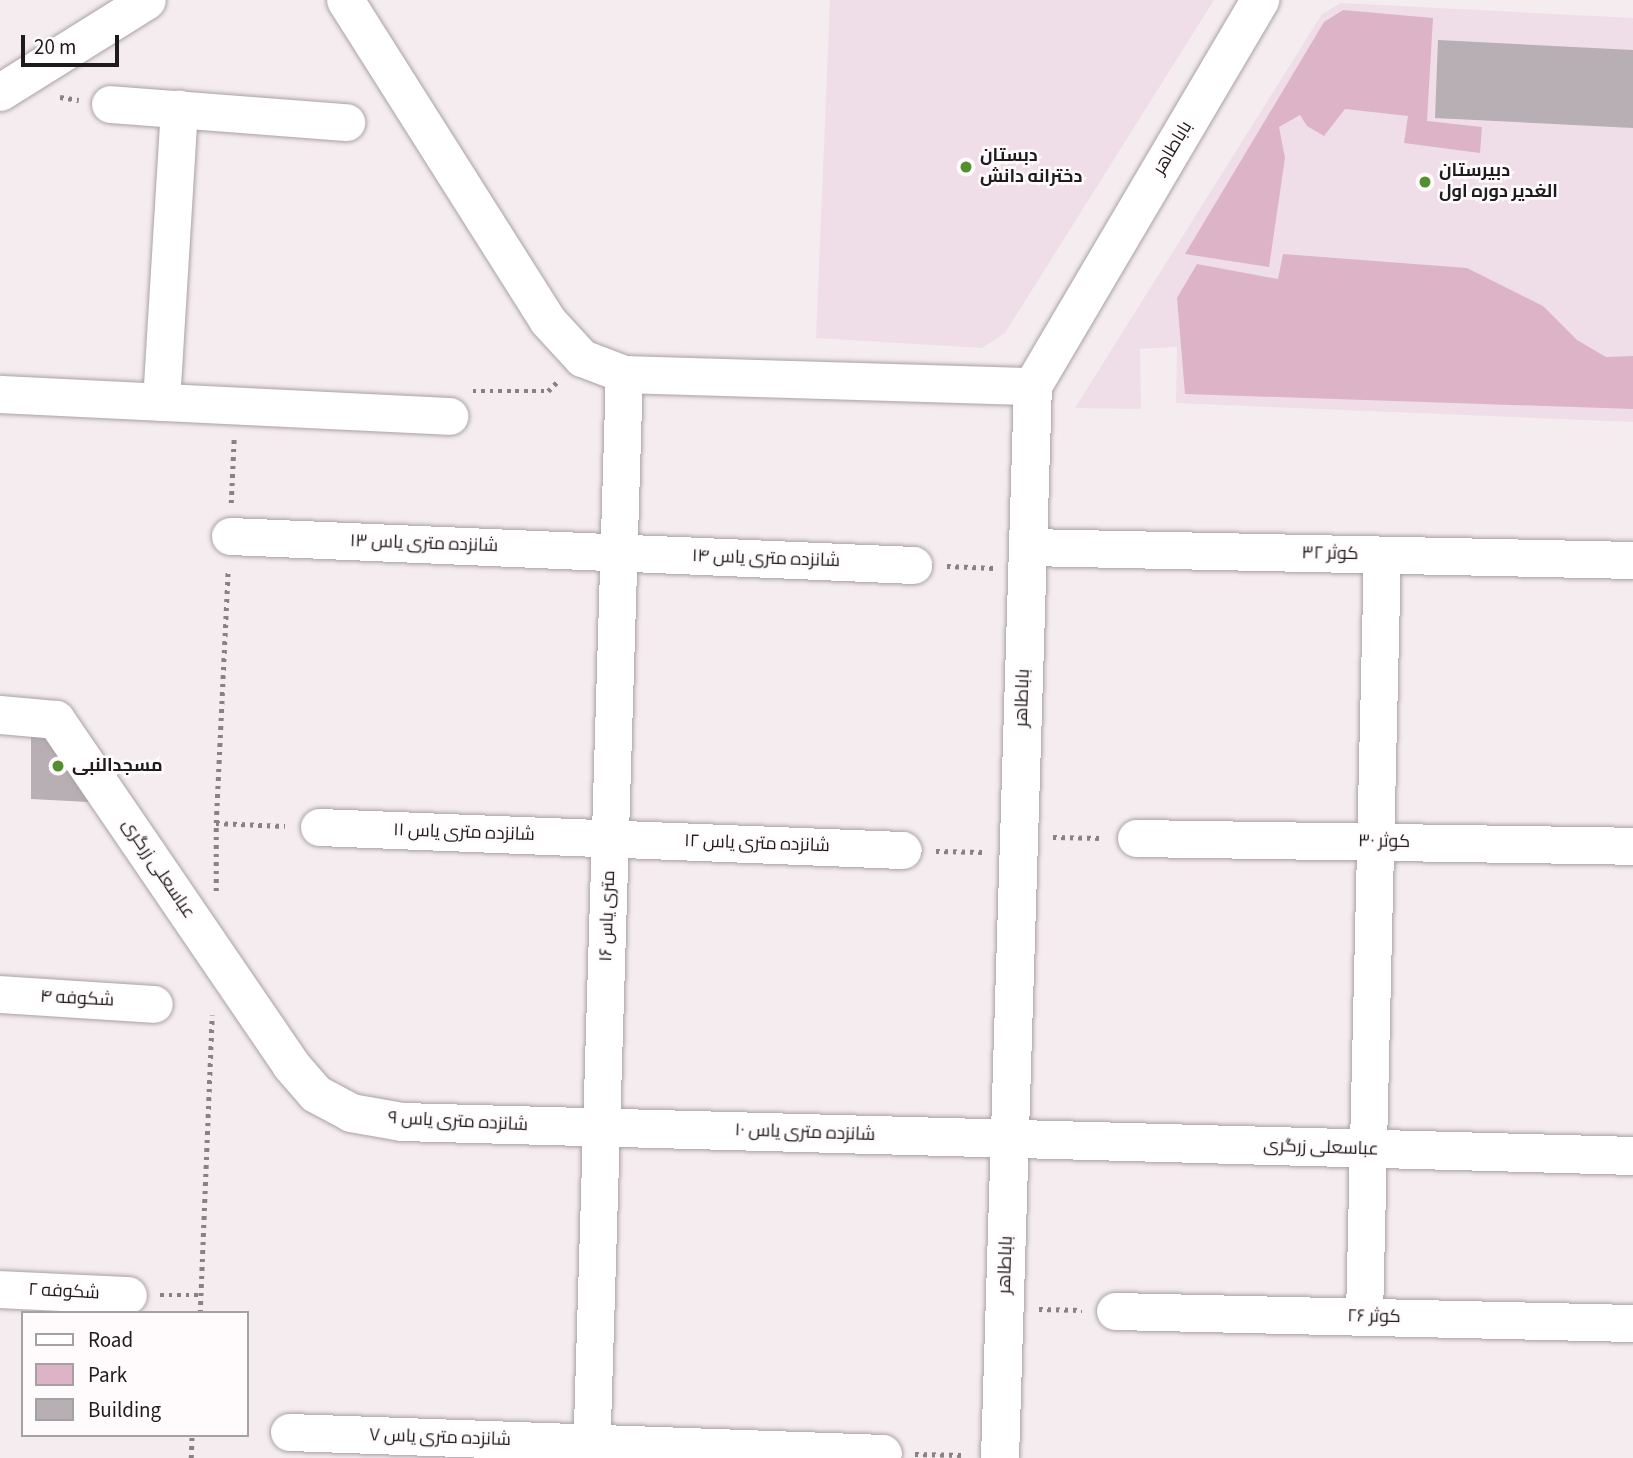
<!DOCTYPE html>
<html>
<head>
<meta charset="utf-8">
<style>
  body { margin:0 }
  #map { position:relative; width:1633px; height:1458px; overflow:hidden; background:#f5ecf0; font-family:"Source Sans 3",Cairo,sans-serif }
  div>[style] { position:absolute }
  .built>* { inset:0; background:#efdee7 }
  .green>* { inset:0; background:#ddb3c8 }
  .building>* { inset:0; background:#b8afb4 }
  .path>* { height:4.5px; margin-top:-2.25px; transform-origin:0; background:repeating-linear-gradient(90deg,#888285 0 3.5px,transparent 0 8.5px) }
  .roads { filter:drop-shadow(0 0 2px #a9a1a5) drop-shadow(0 0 2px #a9a1a5) }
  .minor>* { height:37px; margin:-18.5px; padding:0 18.5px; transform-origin:18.5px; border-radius:18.5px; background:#fff }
  .tertiary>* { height:38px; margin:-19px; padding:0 19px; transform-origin:19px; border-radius:19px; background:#fff }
  .dots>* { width:19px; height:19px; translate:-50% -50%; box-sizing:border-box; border:4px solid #fffbfd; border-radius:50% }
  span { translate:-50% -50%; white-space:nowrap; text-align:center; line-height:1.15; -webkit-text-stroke:5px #fffbfd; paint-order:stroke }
  .street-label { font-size:18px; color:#1e1b1d }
  .poi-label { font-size:18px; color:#1e1b1d; font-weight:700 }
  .left { translate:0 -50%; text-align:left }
  .legend { position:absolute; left:21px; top:1311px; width:228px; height:126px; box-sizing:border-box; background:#fffbfd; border:2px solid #a5a1a3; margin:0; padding:9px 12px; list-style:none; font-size:21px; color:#1e1b1d }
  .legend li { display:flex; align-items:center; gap:14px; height:35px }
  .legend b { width:35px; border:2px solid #a5a1a3 }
  .scale { position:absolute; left:21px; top:35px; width:98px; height:32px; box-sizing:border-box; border:4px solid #1e1b1d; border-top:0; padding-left:9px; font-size:21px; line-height:24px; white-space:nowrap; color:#1e1b1d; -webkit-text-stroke:5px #fffbfd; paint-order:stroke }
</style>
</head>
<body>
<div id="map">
  <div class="built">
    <i style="clip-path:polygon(830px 0,1214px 0,1005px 333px,982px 348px,816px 338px)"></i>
    <i style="clip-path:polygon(1341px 3px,1633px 18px,1633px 422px,1176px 403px,1177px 347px,1140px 349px,1141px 409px,1075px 408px,1322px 14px)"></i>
  </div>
  <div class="green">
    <i style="clip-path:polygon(1343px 10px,1433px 18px,1427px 121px,1482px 127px,1480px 153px,1404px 143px,1408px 116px,1345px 109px,1324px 136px,1307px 126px,1300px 115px,1279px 127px,1285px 158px,1269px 267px,1185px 254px,1324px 22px)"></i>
    <i style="clip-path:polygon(1283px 254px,1467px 268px,1543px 306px,1577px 340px,1606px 357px,1633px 356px,1633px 409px,1185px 394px,1177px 298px,1197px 264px,1278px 279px)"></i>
  </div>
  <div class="building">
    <i style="clip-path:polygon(1438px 40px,1633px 50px,1633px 128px,1435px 118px)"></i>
    <i style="clip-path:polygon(31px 732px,66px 734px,107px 803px,31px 799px)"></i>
  </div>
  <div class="path">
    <i style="left:60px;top:97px;width:19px;rotate:9deg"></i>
    <i style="left:473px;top:391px;width:75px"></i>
    <i style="left:548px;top:391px;width:14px;rotate:-45deg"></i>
    <i style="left:231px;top:503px;width:65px;rotate:-87.4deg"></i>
    <i style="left:947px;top:566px;width:47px;rotate:2.4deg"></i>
    <i style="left:216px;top:823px;width:69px;rotate:2.5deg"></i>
    <i style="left:1053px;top:837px;width:50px;rotate:1.1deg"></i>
    <i style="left:936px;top:851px;width:47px;rotate:1.2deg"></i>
    <i style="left:216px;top:891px;width:68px;rotate:-90deg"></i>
    <i style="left:216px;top:823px;width:252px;rotate:-87.3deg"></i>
    <i style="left:160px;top:1295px;width:41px"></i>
    <i style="left:1039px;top:1309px;width:43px;rotate:1.3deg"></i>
    <i style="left:200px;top:1313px;width:298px;rotate:-87.7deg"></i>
    <i style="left:915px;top:1454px;width:51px;rotate:1.1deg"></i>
    <i style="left:191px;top:1458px;width:23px;rotate:-88deg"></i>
  </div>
  <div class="roads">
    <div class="minor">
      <i style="left:345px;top:0;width:378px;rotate:57.7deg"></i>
      <i style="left:547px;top:320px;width:52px;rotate:47.4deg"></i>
      <i style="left:582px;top:358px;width:45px;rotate:20.9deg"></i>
      <i style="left:624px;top:374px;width:409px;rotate:1.7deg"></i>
      <i style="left:0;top:92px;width:173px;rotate:-32deg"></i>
      <i style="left:110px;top:104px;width:237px;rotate:4.4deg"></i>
      <i style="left:0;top:394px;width:450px;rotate:2.8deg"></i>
      <i style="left:161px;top:402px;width:294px;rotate:-86.5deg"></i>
      <i style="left:230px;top:536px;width:684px;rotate:2.43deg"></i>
      <i style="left:1028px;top:547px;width:605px;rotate:1.23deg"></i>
      <i style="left:319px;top:827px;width:584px;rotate:2.26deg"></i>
      <i style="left:1136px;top:838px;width:497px;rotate:0.9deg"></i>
      <i style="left:0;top:994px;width:154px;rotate:3.7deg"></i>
      <i style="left:0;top:1289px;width:128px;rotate:2.7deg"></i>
      <i style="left:1115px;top:1311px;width:518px;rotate:1.33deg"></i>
      <i style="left:1364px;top:1316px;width:761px;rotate:-88.65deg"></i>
      <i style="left:289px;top:1432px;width:594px;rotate:2.02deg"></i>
      <i style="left:591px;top:1458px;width:1085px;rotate:-88.26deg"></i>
    </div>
    <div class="tertiary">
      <i style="left:0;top:715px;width:56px;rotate:5.1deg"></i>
      <i style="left:56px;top:720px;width:417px;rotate:55.7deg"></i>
      <i style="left:291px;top:1065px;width:38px;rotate:49deg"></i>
      <i style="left:316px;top:1094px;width:40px;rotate:28deg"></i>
      <i style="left:351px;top:1113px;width:52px;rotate:10deg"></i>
      <i style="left:402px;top:1122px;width:1231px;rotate:1.58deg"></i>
      <i style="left:1000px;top:1458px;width:1073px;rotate:-88.24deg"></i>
      <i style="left:1033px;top:386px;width:448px;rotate:-59.5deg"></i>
    </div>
  </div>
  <div class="dots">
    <i style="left:966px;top:167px;background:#528f2f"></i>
    <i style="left:1425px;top:182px;background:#528f2f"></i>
    <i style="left:58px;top:766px;background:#528f2f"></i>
  </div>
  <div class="street-label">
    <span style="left:1173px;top:148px;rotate:-59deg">باباطاهر</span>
    <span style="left:424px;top:544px;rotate:2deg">شانزده متری یاس ۱۳</span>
    <span style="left:1330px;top:554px;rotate:1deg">کوثر ۳۲</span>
    <span style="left:766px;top:559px;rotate:2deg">شانزده متری یاس ۱۴</span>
    <span style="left:1023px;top:698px;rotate:-88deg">باباطاهر</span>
    <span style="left:464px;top:833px;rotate:2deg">شانزده متری یاس ۱۱</span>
    <span style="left:1384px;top:842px;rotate:1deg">کوثر ۳۰</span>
    <span style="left:757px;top:844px;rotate:2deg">شانزده متری یاس ۱۲</span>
    <span style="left:158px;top:869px;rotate:56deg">عباسعلی زرگری</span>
    <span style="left:608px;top:916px;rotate:-88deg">۱۶ متری یاس</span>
    <span style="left:77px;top:999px;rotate:3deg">شکوفه ۴</span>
    <span style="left:458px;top:1122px;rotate:3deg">شانزده متری یاس ۹</span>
    <span style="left:805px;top:1133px;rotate:2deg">شانزده متری یاس ۱۰</span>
    <span style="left:1321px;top:1148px;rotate:2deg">عباسعلی زرگری</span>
    <span style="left:1006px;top:1265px;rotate:-88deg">باباطاهر</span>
    <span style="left:64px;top:1292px;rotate:3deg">شکوفه ۲</span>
    <span style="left:1374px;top:1317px;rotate:1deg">کوثر ۲۶</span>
    <span style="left:440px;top:1438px;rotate:2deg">شانزده متری یاس ۷</span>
  </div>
  <div class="poi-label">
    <span class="left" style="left:980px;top:167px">دبستان<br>دخترانه دانش</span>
    <span class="left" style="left:1439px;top:182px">دبیرستان<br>الغدیر دوره اول</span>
    <span class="left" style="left:72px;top:766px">مسجدالنبی</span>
  </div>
  <ul class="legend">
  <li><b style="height:9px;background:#fff"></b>Road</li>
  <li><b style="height:19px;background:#ddb3c8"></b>Park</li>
  <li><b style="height:19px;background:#b8afb4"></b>Building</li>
  </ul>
  <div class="scale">20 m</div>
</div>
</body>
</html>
